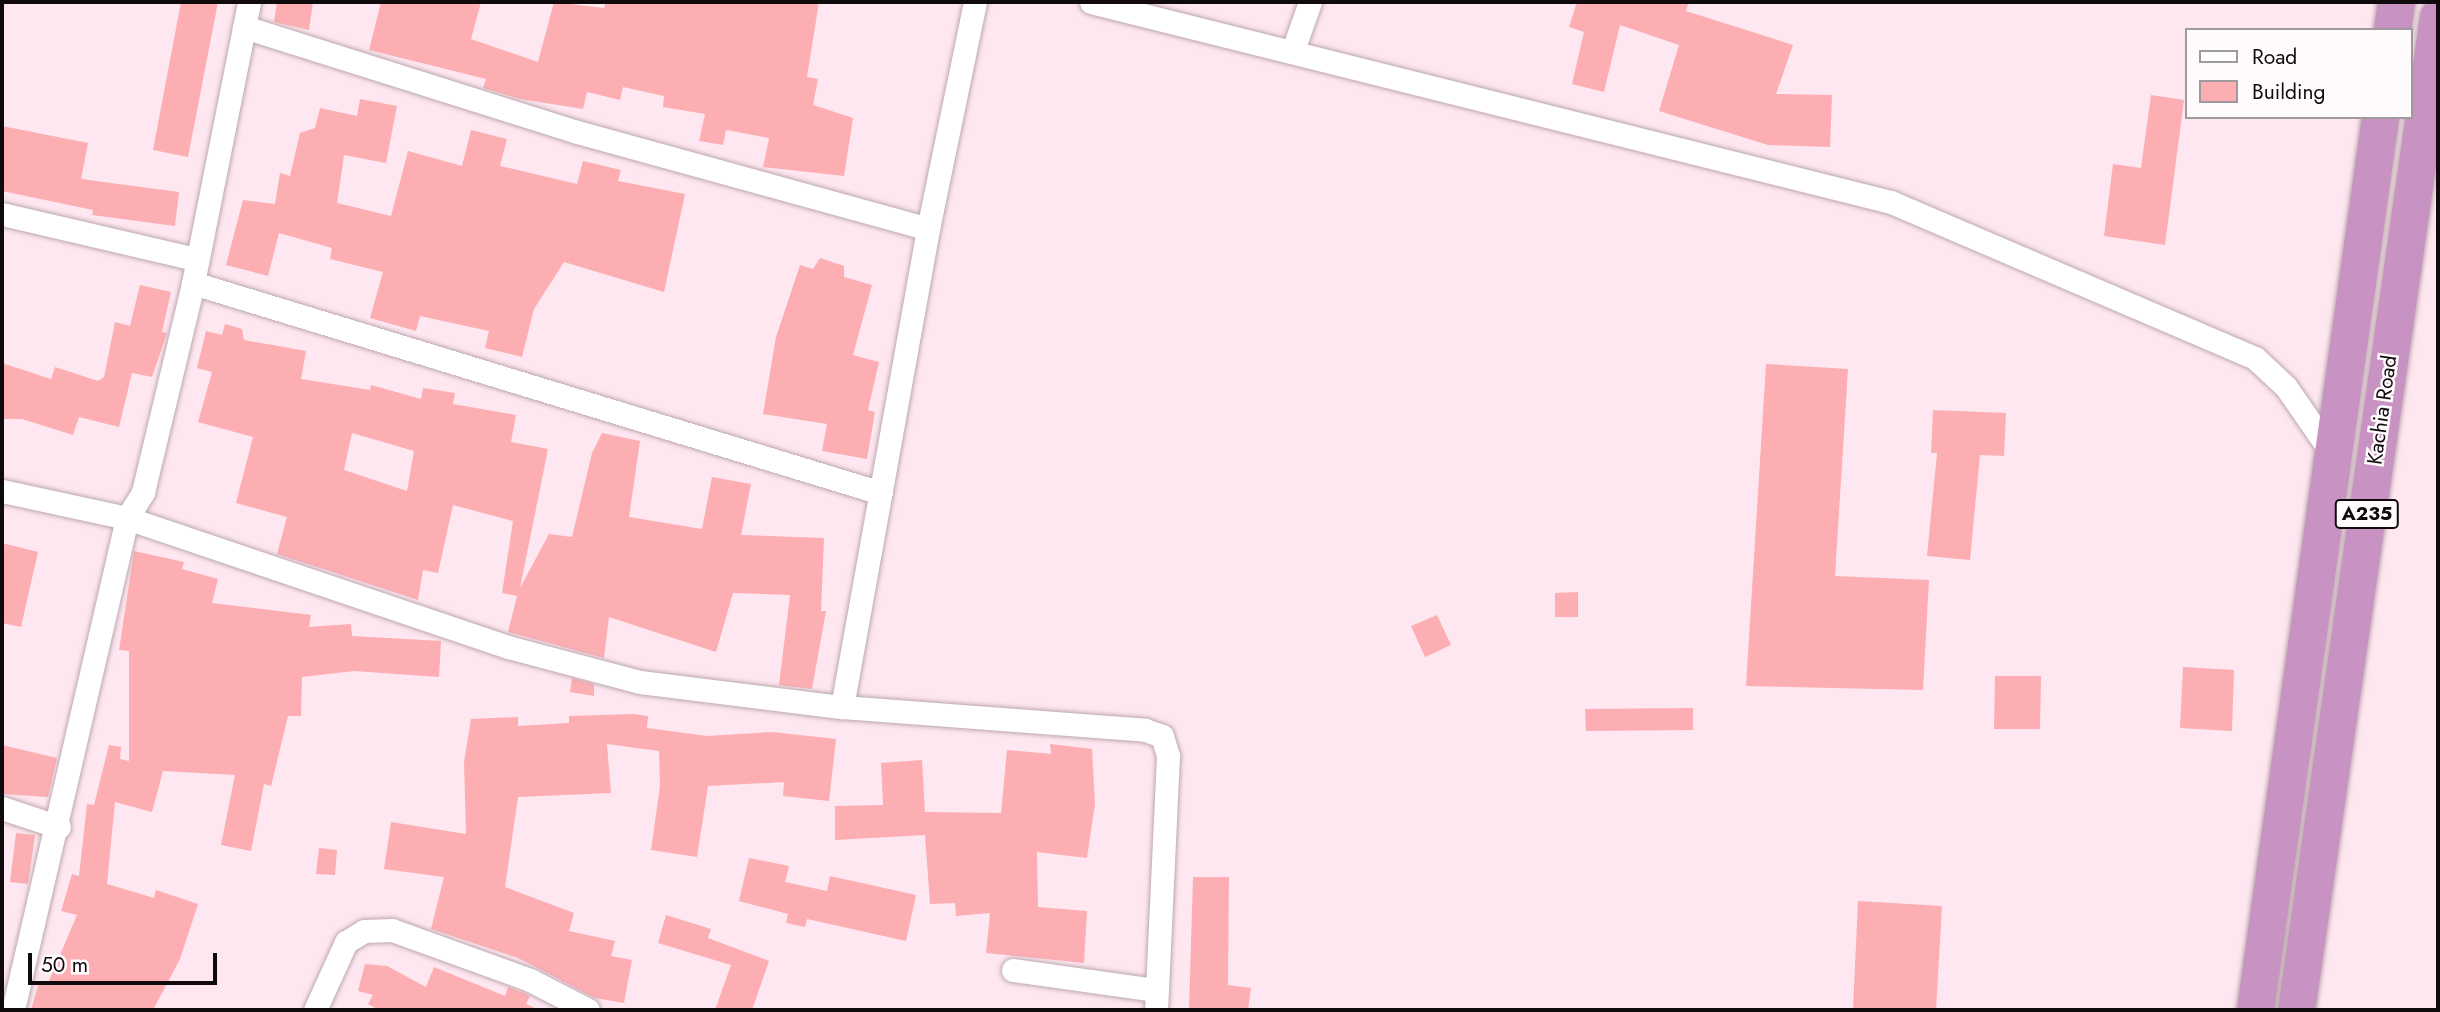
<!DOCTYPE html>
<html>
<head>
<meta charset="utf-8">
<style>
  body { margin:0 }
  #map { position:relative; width:2440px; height:1012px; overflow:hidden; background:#fee7f0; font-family:Jost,sans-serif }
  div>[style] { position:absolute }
  .building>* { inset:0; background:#fcaeb3 }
  .roads { filter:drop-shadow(0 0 2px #bda8af) drop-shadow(0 0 2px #bda8af) }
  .minor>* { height:23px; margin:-11.5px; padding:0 11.5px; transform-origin:11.5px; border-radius:11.5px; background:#fff }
  .trunk>* { height:37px; margin:-18.5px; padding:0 18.5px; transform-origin:18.5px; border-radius:18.5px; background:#c892c2 }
  span { translate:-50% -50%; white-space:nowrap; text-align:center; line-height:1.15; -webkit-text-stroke:5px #fffafc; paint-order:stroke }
  .shield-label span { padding:2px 5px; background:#fffafc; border:2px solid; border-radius:5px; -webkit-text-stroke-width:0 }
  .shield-label { font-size:19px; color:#100a0c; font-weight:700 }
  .street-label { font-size:21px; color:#100a0c }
  .frame { position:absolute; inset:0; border:4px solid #100a0c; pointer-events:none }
  .legend { position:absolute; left:2185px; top:28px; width:228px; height:91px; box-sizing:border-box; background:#fffafc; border:2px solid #9f9a9c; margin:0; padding:9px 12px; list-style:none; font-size:21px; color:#100a0c }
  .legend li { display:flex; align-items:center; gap:14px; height:35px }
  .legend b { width:35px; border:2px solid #9f9a9c }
  .scale { position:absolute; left:28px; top:953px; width:189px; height:32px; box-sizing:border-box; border:4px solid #100a0c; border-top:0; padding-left:9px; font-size:21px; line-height:24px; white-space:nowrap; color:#100a0c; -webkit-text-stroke:5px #fffafc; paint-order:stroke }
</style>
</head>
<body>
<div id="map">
  <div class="building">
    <i style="clip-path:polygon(181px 2px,218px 2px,188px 157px,153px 150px)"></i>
    <i style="clip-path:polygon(277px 2px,313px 2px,309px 30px,274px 22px)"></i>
    <i style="clip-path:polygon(381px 2px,481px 2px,471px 39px,538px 62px,554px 2px,604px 8px,606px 2px,819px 2px,807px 77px,818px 79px,813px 105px,853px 118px,844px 176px,763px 167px,769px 138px,726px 130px,723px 145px,699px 141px,705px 114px,663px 107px,664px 96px,623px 87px,620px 100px,587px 92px,583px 109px,520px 99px,483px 88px,486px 79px,369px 50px)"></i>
    <i style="clip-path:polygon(1577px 2px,1689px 2px,1686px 11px,1793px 45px,1776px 94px,1832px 95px,1830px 147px,1768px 145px,1659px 111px,1679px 45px,1620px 25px,1604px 92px,1572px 84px,1584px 32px,1569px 27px)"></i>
    <i style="clip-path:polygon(2151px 95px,2184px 100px,2165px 245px,2104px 236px,2113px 164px,2141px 168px)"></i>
    <i style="clip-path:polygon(360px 99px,397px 106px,386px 163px,344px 155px,337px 203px,391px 216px,408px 151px,462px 166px,471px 130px,507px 139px,500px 166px,577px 184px,583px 161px,621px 170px,618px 181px,685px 194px,664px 292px,564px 262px,534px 309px,522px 357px,485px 348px,489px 331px,420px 316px,416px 331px,370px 318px,383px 272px,330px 259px,332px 248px,279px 233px,268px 276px,226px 265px,243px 200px,275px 204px,280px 173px,290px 176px,300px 133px,315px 128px,320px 108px,357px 116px)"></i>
    <i style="clip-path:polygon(2px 126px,88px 143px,81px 179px,179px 192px,175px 226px,92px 215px,93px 210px,2px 191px)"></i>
    <i style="clip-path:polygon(820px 258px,844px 266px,844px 277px,872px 285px,853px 355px,879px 362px,868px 410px,875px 412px,867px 459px,822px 451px,827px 424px,763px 414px,776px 337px,800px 265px,813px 269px)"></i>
    <i style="clip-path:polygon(140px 285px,171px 292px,162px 332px,167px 333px,152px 377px,132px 373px,119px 427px,79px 417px,73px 435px,22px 419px,2px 419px,2px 363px,51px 379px,55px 367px,98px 381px,104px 377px,115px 322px,130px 326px)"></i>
    <i style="clip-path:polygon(evenodd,225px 324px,242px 329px,244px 340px,306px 351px,301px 379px,370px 390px,371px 385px,421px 399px,423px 388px,455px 393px,453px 404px,516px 415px,511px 442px,548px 449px,520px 588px,549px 534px,572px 537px,592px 453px,602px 433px,640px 441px,629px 517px,702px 529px,712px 477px,751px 484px,741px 535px,824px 538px,821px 611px,826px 611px,812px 689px,779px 685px,790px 595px,733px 593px,716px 652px,609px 617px,604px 658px,508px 632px,517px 596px,502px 593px,513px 521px,453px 505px,438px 573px,423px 570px,418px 600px,277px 554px,287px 517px,236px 503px,253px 437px,198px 422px,212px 372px,197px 368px,206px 331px,222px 335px,225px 324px,352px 433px,414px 451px,407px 491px,344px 470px,352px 433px)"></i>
    <i style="clip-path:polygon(1766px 364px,1848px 369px,1835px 576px,1929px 580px,1923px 690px,1746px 686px)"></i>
    <i style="clip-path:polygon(1933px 410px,2006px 413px,2004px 456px,1980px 455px,1970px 560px,1927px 556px,1937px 453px,1931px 453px)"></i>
    <i style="clip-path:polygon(2px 543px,38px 552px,21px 627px,2px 623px)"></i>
    <i style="clip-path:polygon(134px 551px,184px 562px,182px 569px,218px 579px,212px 603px,311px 615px,309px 627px,351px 624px,352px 636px,441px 641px,439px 677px,354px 671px,302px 677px,301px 716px,288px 716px,271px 786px,264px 784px,251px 851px,221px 845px,235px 775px,163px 771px,152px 812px,115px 802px,107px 884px,154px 898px,156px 890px,198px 904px,180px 959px,153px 1010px,31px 1010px,39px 982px,48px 983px,77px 915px,61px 911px,72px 874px,79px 876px,87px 804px,94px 805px,109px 745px,121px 747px,120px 759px,129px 761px,129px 651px,119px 650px)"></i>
    <i style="clip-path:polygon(1578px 592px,1578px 617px,1555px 617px,1555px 593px)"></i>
    <i style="clip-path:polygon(1437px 615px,1451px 645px,1425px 657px,1411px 626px)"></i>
    <i style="clip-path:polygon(2183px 667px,2234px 670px,2232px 731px,2180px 728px)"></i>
    <i style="clip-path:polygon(1995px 676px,2041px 676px,2040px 729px,1994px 729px)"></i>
    <i style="clip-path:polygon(572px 678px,594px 684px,594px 696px,570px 692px)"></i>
    <i style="clip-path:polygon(1693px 708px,1693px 730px,1586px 731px,1585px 709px)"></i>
    <i style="clip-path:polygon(633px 714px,648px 716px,647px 728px,707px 736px,772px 732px,836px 739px,829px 801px,783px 796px,784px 782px,708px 786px,697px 857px,651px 850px,660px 786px,659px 751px,607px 744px,611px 793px,518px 797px,505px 887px,574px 913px,569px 931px,615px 941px,611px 956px,632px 960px,624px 1003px,595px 998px,518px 958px,431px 929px,444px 877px,384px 869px,391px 822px,466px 834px,464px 762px,471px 719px,518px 717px,518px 726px,569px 723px,569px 716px)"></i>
    <i style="clip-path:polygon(1050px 744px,1092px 749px,1095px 804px,1087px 858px,1037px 852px,1038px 907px,1087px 911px,1084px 963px,986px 953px,990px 913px,956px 916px,955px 903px,930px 904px,925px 835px,835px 840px,835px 806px,883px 805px,881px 763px,922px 760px,925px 812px,1001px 813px,1007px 750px,1051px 754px)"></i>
    <i style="clip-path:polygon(2px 745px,57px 758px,48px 797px,2px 794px)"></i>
    <i style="clip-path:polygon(16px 833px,35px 835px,28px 884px,10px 882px)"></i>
    <i style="clip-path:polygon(319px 848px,337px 850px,335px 875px,316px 874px)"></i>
    <i style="clip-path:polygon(749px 858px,789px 866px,785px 882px,827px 891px,830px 876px,916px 895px,906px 941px,807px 919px,805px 927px,786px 923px,788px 914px,739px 901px)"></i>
    <i style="clip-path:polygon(1193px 877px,1229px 877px,1228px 985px,1251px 988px,1248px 1010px,1189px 1010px)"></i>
    <i style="clip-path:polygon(1858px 901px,1942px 906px,1936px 1010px,1853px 1010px)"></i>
    <i style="clip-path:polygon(666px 915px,711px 929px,708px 938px,769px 961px,752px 1010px,715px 1010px,731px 965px,658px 943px)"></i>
    <i style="clip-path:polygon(365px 964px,387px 966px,426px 987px,434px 967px,505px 996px,508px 987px,524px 993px,530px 996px,526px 1004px,539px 1010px,379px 1010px,368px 1004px,373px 995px,358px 991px)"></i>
  </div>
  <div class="roads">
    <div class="minor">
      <i style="left:1091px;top:2px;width:825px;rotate:14.04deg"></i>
      <i style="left:1891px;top:202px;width:396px;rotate:23.2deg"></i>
      <i style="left:2255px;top:358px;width:42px;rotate:43.1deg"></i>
      <i style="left:2286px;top:387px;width:83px;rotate:55.3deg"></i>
      <i style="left:244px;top:27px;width:349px;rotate:17.5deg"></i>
      <i style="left:577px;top:132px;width:364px;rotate:15.4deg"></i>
      <i style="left:1293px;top:50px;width:51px;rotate:-70.5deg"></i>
      <i style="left:2px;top:214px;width:198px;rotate:13.1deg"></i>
      <i style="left:193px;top:283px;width:719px;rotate:16.97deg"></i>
      <i style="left:2px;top:491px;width:128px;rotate:12.2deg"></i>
      <i style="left:127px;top:518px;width:402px;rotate:18.7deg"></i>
      <i style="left:508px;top:647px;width:137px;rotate:14.9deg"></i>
      <i style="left:640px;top:682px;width:204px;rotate:7.1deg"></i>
      <i style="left:842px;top:707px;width:304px;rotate:4.3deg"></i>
      <i style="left:1145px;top:730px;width:18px;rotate:19deg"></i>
      <i style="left:1162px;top:736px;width:21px;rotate:73deg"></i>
      <i style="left:1168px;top:756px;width:254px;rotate:92.7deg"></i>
      <i style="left:842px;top:707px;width:486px;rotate:-79.8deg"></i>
      <i style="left:928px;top:229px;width:232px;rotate:-78.3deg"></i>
      <i style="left:2px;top:808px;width:60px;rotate:18.4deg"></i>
      <i style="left:1013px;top:970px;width:144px;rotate:8deg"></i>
      <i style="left:13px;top:1010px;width:505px;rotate:-76.95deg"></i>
      <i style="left:127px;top:518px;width:31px;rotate:-58deg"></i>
      <i style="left:143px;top:492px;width:215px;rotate:-76.5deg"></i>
      <i style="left:193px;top:283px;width:287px;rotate:-78.7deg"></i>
      <i style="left:315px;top:1010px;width:75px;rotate:-65.5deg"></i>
      <i style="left:346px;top:942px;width:21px;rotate:-31deg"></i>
      <i style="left:364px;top:931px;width:28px;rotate:-2deg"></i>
      <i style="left:392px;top:930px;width:147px;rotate:19.9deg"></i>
      <i style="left:530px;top:980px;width:65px;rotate:27.3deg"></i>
    </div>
    <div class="trunk">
      <i style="left:2392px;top:30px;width:28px;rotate:-82deg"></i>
      <i style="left:2255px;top:1010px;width:902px;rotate:-82.03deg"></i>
      <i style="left:2296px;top:1010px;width:1003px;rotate:-81.86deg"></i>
    </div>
  </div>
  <div class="shield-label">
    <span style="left:2367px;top:514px">A235</span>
  </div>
  <div class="street-label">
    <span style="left:2382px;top:410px;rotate:-82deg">Kachia Road</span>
  </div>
  <div class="frame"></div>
  <ul class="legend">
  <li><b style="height:9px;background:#fff"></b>Road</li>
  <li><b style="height:19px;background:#fcaeb3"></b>Building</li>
  </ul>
  <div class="scale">50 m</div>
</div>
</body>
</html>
